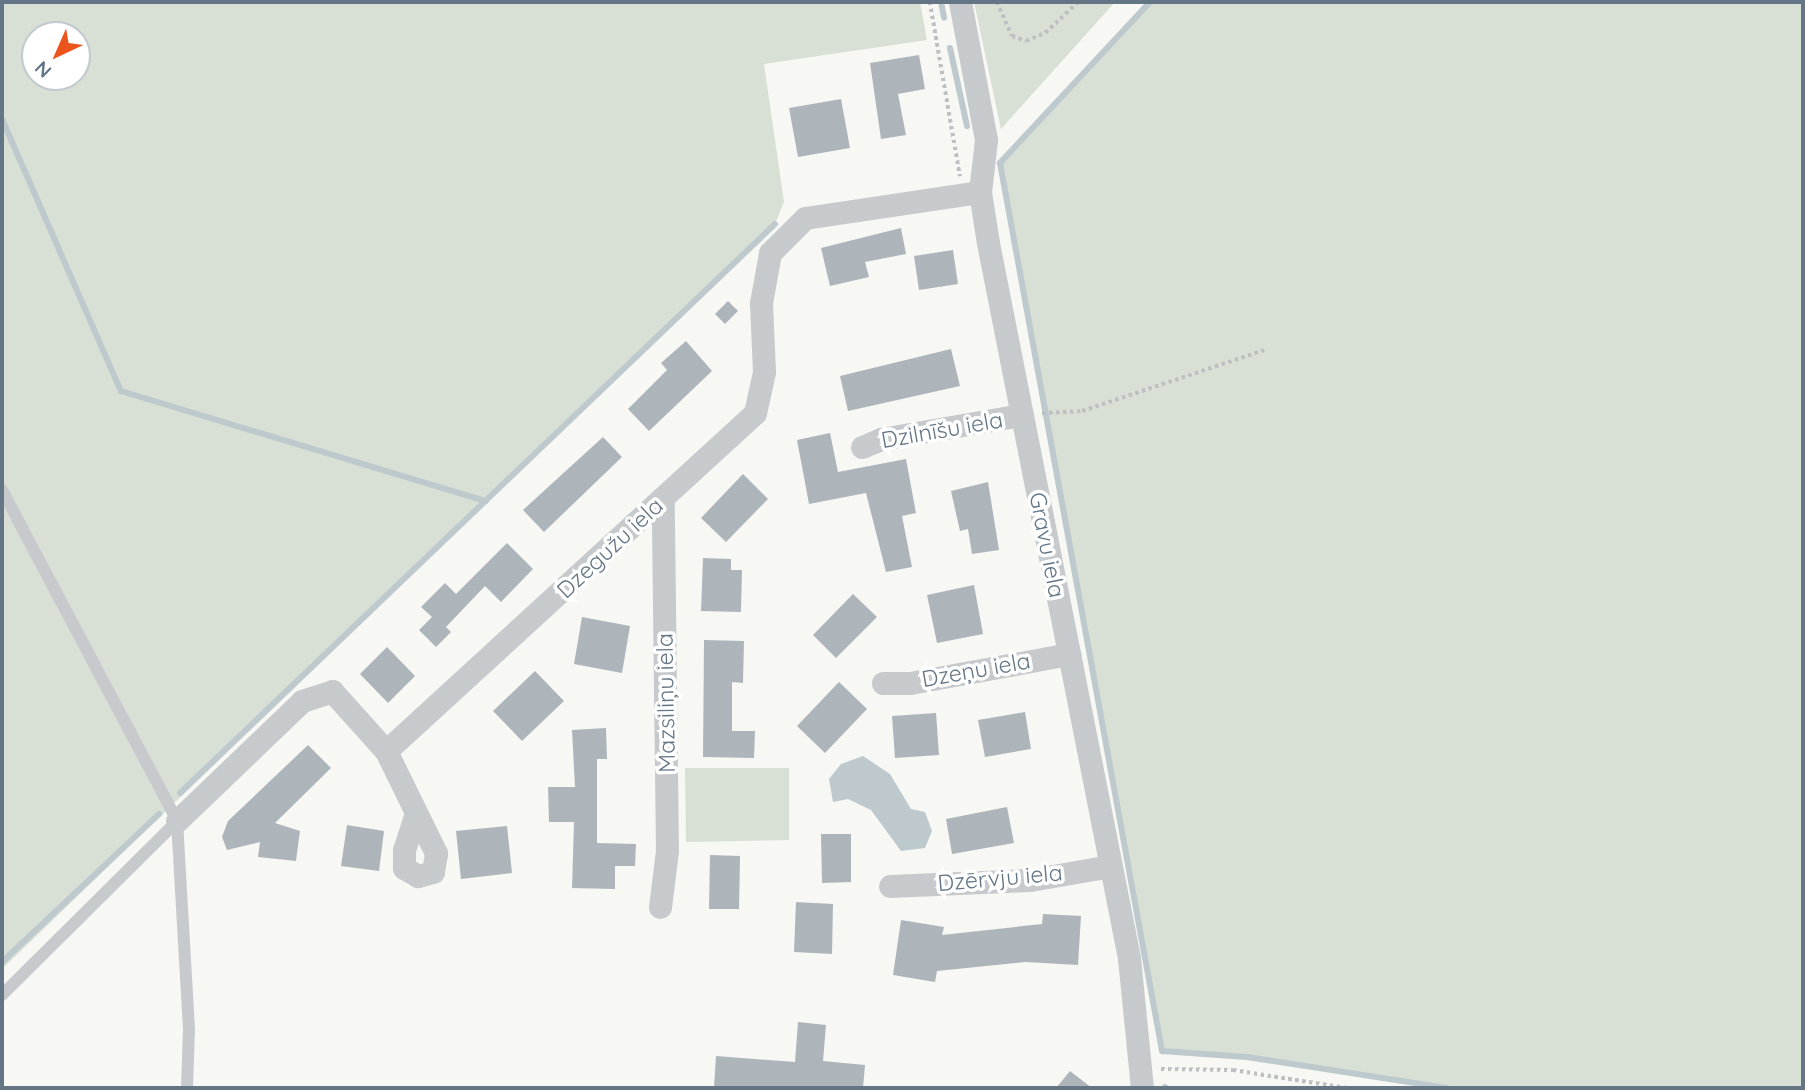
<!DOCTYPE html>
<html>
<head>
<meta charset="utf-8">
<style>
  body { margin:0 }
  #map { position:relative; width:1805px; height:1090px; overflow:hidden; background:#f7f7f3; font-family:Quicksand,sans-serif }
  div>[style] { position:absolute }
  .green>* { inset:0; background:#d8dfd4 }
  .water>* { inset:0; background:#bec9cd }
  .stream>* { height:6px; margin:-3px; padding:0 3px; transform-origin:3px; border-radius:3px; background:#bec9cd }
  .building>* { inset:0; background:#adb5bb }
  .path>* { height:3.5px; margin-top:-1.75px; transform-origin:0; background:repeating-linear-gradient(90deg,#bdc0c2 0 3.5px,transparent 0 7px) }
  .service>* { height:12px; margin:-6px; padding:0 6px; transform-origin:6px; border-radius:6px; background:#c6cacd }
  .minor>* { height:23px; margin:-11.5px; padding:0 11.5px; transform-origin:11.5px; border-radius:11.5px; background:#c6cacd }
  span { translate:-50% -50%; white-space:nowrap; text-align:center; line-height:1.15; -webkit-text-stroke:7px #fff; paint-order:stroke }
  .street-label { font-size:23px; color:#647686 }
  .frame { position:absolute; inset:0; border:4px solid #647686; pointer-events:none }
  .north { position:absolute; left:21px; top:21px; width:70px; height:70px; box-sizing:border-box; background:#fff; border:2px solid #c1c8cf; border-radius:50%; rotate:224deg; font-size:19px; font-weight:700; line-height:28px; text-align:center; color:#647686 }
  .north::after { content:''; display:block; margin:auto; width:24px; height:32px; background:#ec541e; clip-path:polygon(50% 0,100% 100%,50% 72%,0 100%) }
</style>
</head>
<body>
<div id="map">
  <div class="green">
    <i style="clip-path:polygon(evenodd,2px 2px,920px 2px,927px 40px,764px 64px,784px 202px,775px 224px,2px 969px,2px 2px,35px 35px,77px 35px,77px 77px,35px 77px,35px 35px)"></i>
    <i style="clip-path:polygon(974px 2px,1115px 2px,1001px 129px)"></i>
    <i style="clip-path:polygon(1150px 2px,1803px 2px,1803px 1088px,1466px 1088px,1251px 1057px,1162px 1051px,1000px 163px)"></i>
    <i style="clip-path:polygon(685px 768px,789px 768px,789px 840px,686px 842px)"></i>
  </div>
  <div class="water">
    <i style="clip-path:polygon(863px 756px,890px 774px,911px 809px,925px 812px,932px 831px,925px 848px,901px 851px,871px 810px,848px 799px,833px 802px,829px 779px,841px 764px)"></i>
  </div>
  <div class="stream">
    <i style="left:941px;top:2px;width:16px;rotate:79deg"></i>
    <i style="left:1150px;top:2px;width:220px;rotate:133deg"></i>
    <i style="left:1000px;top:163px;width:903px;rotate:79.66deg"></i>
    <i style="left:1162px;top:1051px;width:85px;rotate:4deg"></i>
    <i style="left:1247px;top:1057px;width:202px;rotate:8.8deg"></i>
    <i style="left:950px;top:48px;width:80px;rotate:77.7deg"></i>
    <i style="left:2px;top:119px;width:297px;rotate:66.4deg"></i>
    <i style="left:121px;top:391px;width:381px;rotate:16.8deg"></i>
    <i style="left:180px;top:793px;width:823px;rotate:-43.72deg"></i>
    <i style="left:2px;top:962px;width:216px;rotate:-43.3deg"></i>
    <i style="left:1165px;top:1088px;width:1px;rotate:-90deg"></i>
  </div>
  <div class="building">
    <i style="clip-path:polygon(919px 55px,925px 89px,898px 94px,906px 135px,881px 139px,870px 63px)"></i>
    <i style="clip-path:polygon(841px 99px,850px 148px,798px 157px,789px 108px)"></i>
    <i style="clip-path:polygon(901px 228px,906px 254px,865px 262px,869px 277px,830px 286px,821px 248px)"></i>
    <i style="clip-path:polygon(953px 250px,958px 284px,919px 290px,914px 256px)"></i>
    <i style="clip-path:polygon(728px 301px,738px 311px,725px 324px,715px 314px)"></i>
    <i style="clip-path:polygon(686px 341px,712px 371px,649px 431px,628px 409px,667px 370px,661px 363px)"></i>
    <i style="clip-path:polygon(951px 349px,960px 386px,848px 411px,840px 376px)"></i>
    <i style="clip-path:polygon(830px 433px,838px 472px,906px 459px,916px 513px,902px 516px,912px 567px,886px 572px,866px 493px,809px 504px,797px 440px)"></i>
    <i style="clip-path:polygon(603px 437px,622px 457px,544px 532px,523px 510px)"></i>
    <i style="clip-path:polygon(743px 474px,768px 499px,726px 542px,701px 518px)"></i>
    <i style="clip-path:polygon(988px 482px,999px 550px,972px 554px,968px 529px,960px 531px,951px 491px)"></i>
    <i style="clip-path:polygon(507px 543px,533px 569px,501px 602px,485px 586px,446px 627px,451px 632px,436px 647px,419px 630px,432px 617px,421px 607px,445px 583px,456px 594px)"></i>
    <i style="clip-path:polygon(703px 558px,731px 559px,731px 570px,742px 570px,741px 612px,701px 611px)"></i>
    <i style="clip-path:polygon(974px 585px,983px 634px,937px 643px,927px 595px)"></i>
    <i style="clip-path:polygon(853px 594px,877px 617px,836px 658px,813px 635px)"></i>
    <i style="clip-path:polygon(582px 617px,630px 626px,622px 673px,574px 664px)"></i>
    <i style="clip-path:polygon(704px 640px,744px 641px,743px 683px,732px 682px,732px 731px,755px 731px,754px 758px,703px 757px)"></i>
    <i style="clip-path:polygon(387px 647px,415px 676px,388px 703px,360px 674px)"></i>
    <i style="clip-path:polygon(535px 671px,564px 701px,522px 741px,493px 711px)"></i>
    <i style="clip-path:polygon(839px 682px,867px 709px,825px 753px,797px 726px)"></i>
    <i style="clip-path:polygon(1025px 712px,1031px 749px,985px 757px,978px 720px)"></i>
    <i style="clip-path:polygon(936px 713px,939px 755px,895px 758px,892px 716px)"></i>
    <i style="clip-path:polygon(606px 728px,607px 759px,597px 759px,597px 843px,636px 844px,635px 866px,615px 866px,615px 889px,572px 888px,574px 822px,549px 822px,548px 787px,575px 787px,572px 730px)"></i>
    <i style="clip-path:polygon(308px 745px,331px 768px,275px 823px,300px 831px,296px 861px,258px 857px,260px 842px,227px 850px,222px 837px,228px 821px)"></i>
    <i style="clip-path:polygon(1007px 807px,1014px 843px,952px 854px,946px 819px)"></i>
    <i style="clip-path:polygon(347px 825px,384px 831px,379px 871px,341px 866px)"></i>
    <i style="clip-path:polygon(507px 826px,512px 873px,461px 879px,456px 831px)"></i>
    <i style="clip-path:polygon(821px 834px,851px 834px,851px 882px,822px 883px)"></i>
    <i style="clip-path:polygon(710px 855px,740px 856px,739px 909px,709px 909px)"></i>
    <i style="clip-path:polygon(796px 902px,833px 904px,832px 954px,794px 952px)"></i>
    <i style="clip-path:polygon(1043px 914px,1081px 916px,1078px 965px,1026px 962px,937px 971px,935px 982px,893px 975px,901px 920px,944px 927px,942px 935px,1042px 924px)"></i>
    <i style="clip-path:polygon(798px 1022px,826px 1025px,823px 1061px,865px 1065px,863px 1088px,714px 1088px,716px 1056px,795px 1062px)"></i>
    <i style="clip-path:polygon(1070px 1071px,1092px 1088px,1056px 1088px)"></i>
  </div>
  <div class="path">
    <i style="left:930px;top:2px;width:177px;rotate:80.2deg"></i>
    <i style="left:997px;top:2px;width:37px;rotate:66deg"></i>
    <i style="left:1012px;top:36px;width:15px;rotate:20deg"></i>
    <i style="left:1026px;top:41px;width:21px;rotate:-23deg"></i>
    <i style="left:1045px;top:33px;width:45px;rotate:-43.2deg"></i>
    <i style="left:998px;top:2px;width:14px"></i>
    <i style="left:1042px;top:413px;width:40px;rotate:-2.9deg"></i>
    <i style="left:1082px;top:411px;width:192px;rotate:-18.5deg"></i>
    <i style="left:1161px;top:1069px;width:72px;rotate:0.8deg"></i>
    <i style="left:1233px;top:1070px;width:115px;rotate:9deg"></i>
  </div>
  <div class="service">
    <i style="left:2px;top:490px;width:374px;rotate:62.1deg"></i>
    <i style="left:177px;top:821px;width:207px;rotate:86.7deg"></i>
    <i style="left:189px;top:1028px;width:60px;rotate:91.9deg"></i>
    <i style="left:2px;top:995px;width:247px;rotate:-44.8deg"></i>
  </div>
  <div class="minor">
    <i style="left:960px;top:2px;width:140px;rotate:79.3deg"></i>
    <i style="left:986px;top:140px;width:52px;rotate:96.6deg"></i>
    <i style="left:980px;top:192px;width:52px;rotate:81.1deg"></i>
    <i style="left:988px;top:243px;width:729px;rotate:78.84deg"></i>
    <i style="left:1129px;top:958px;width:131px;rotate:84.3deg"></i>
    <i style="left:862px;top:447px;width:21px;rotate:-23deg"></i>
    <i style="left:881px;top:439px;width:143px;rotate:-9.7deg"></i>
    <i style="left:883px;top:683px;width:27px"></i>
    <i style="left:910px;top:683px;width:162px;rotate:-10.3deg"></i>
    <i style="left:386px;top:751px;width:500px;rotate:-42.49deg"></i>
    <i style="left:755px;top:413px;width:42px;rotate:-77.6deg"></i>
    <i style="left:764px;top:372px;width:69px;rotate:-92.5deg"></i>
    <i style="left:761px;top:303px;width:51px;rotate:-79.8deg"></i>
    <i style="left:770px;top:253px;width:49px;rotate:-45deg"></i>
    <i style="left:805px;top:218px;width:177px;rotate:-8.5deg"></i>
    <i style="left:177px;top:821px;width:173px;rotate:-43.8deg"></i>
    <i style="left:302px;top:701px;width:32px;rotate:-18deg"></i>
    <i style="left:332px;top:691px;width:81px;rotate:48deg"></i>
    <i style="left:386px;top:751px;width:114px;rotate:63.9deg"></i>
    <i style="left:436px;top:853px;width:19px;rotate:99deg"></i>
    <i style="left:433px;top:872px;width:16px;rotate:165deg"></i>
    <i style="left:418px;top:876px;width:16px;rotate:-150deg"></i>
    <i style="left:404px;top:868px;width:18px;rotate:-90deg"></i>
    <i style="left:404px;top:850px;width:39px;rotate:-72deg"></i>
    <i style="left:890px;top:886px;width:140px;rotate:-2.5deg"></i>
    <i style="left:1030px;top:880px;width:81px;rotate:-9.9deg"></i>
    <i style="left:660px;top:907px;width:56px;rotate:-82.9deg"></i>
    <i style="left:667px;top:851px;width:352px;rotate:-90.7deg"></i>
  </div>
  <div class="street-label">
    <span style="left:942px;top:430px;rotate:-10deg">Dzilnīšu iela</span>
    <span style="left:1047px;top:545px;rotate:79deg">Gravu iela</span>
    <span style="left:610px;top:548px;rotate:-43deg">Dzegužu iela</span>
    <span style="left:976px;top:670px;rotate:-10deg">Dzeņu iela</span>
    <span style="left:666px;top:703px;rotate:-91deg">Mazsiliņu iela</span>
    <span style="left:1000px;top:878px;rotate:-5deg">Dzērvju iela</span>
  </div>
  <div class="frame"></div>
  <div class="north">N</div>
</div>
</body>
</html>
